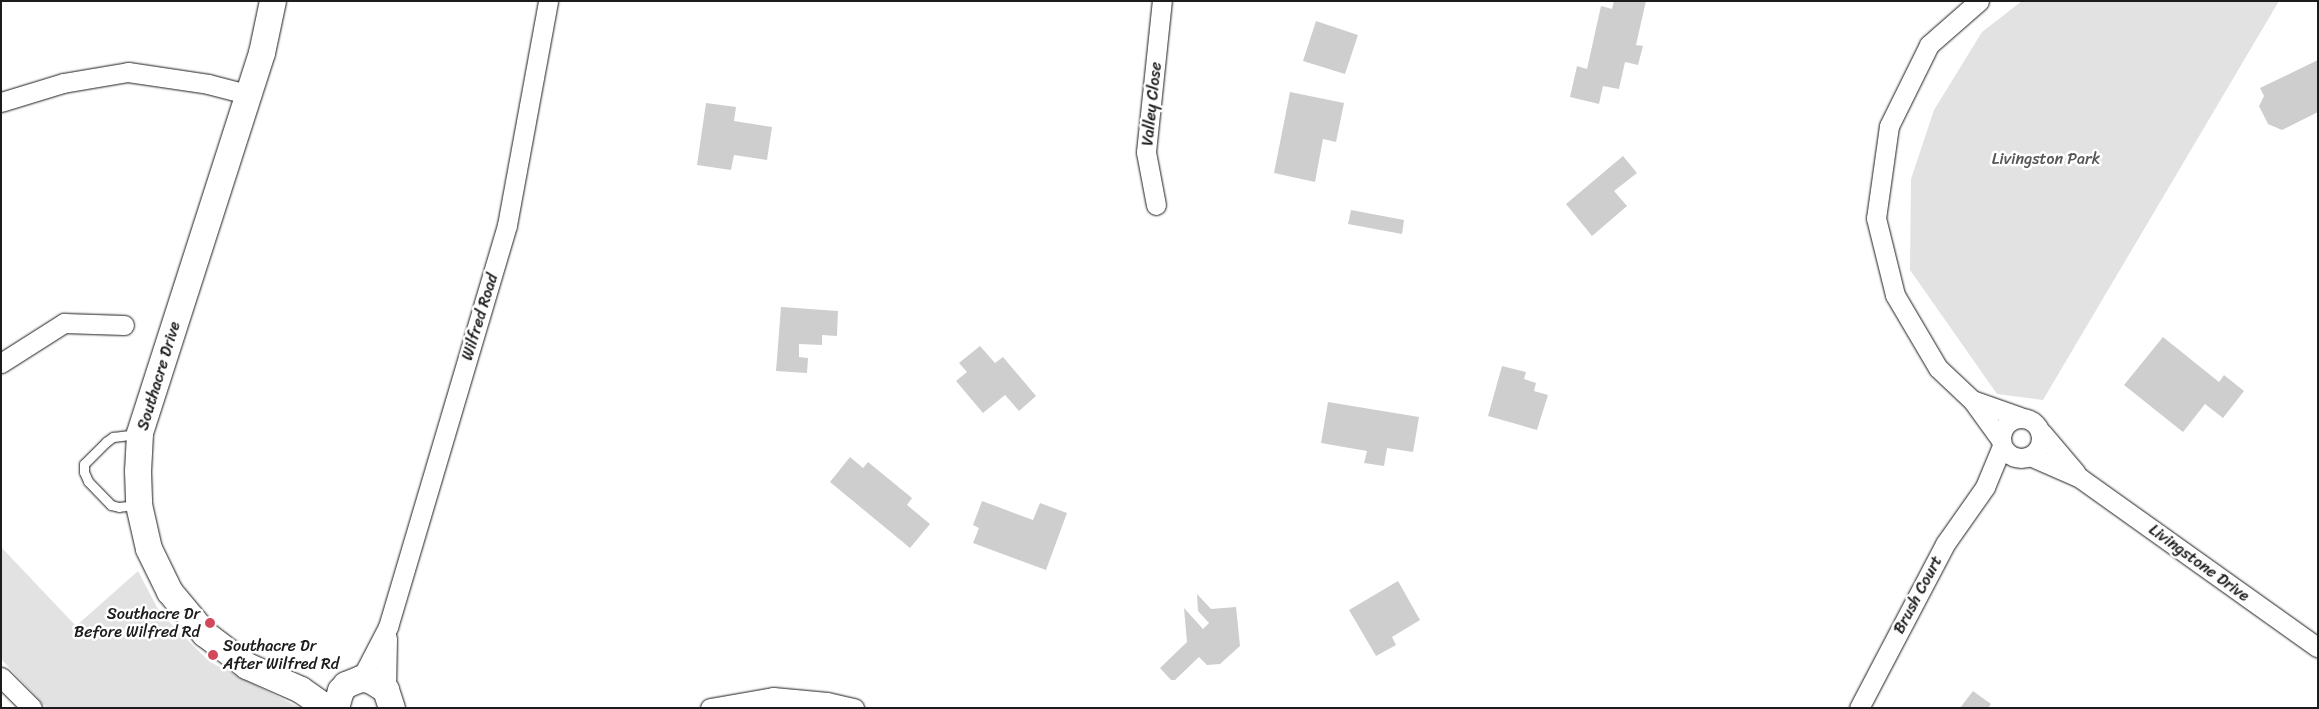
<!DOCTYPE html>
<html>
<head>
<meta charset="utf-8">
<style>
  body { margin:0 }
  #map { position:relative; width:2319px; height:709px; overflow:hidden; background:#fff; font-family:Sriracha,sans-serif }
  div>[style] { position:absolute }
  .green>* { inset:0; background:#e2e2e2 }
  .building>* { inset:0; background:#cecece }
  .roads { filter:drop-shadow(0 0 1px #1c1c1c) drop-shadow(0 0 1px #1c1c1c) }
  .lane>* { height:9px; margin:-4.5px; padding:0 4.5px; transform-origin:4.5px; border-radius:4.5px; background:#fff }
  .street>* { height:19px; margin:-9.5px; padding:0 9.5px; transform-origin:9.5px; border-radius:9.5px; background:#fff }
  .street>.ring { margin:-9.5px; padding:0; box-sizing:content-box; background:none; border:19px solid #fff; border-radius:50% }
  .secondary>* { height:26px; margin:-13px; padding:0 13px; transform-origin:13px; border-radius:13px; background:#fff }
  .dots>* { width:14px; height:14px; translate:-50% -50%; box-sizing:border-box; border:2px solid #fff; border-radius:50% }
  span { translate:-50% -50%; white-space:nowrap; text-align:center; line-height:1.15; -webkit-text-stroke:5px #fff; paint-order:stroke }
  .street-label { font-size:16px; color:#1c1c1c }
  .park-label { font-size:16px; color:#575757 }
  .poi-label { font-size:16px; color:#1c1c1c }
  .right { translate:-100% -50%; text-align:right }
  .left { translate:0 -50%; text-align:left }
  .frame { position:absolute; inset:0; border:2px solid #1c1c1c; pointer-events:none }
</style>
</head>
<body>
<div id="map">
  <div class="green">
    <i style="clip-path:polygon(2022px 1px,2279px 1px,2043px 400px,1997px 394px,1910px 270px,1911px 179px,1934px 110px,1982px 32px)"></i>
    <i style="clip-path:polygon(1px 547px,76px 626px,138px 571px,160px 613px,210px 662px,300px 708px,47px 708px,1px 659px)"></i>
  </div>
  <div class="building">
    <i style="clip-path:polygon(1614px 1px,1646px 1px,1636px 45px,1643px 46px,1638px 65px,1625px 62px,1619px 89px,1603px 86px,1599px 104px,1570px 97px,1577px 66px,1587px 69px,1601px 6px,1612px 9px)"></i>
    <i style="clip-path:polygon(1316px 21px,1358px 35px,1345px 74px,1303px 61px)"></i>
    <i style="clip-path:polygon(2318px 60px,2318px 112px,2282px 130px,2268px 124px,2259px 106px,2264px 96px,2260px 88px)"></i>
    <i style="clip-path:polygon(1290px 92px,1344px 103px,1336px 142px,1323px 139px,1315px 182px,1274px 173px)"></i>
    <i style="clip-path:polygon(706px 103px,736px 107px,734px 121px,772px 127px,767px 160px,734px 155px,731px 170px,697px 165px)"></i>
    <i style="clip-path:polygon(1623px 156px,1637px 173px,1614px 191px,1627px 206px,1592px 236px,1566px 204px)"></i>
    <i style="clip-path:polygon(1351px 210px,1404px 220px,1402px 234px,1348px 224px)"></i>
    <i style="clip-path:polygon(781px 307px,838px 311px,837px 336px,822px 335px,822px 345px,799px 344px,799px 357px,808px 358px,807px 373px,776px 371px)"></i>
    <i style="clip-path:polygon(2163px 337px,2219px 382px,2224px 375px,2244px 391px,2223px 418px,2205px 404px,2183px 432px,2124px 385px)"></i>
    <i style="clip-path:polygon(980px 346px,995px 363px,1003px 357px,1036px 396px,1019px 411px,1005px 395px,983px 413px,956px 381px,967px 372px,959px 363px)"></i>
    <i style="clip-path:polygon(1502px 366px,1526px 372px,1524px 379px,1536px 383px,1534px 391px,1548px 395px,1537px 430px,1488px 416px)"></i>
    <i style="clip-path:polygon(1328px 402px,1419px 417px,1413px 452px,1387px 448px,1384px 466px,1364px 463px,1367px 451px,1321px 443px)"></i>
    <i style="clip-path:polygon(850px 457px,863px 468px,868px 462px,912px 498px,907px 505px,930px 524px,910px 548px,830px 482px)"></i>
    <i style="clip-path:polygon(982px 501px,1033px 520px,1040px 503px,1067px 513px,1046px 570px,973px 543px,979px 528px,973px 525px)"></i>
    <i style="clip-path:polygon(1398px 581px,1420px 620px,1392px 637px,1396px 645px,1376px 656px,1349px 610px)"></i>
    <i style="clip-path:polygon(1197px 594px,1211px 609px,1236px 607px,1240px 646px,1220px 664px,1207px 665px,1199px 657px,1175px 680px,1171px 680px,1160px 668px,1187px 642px,1184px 608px,1203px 629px,1209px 623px,1198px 611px)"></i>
    <i style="clip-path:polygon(1973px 691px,1991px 704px,1988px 708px,1960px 708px)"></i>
  </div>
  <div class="roads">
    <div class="lane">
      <i style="left:137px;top:505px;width:18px;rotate:174deg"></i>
      <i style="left:119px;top:507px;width:8px;rotate:-166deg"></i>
      <i style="left:111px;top:505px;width:33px;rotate:-134deg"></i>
      <i style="left:88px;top:481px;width:10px;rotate:-114deg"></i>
      <i style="left:84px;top:472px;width:8px;rotate:-90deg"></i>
      <i style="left:84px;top:464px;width:31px;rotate:-45deg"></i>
      <i style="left:106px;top:442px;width:9px;rotate:-36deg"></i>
      <i style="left:113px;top:437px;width:25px;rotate:-7deg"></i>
    </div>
    <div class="street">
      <i style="left:1979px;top:1px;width:67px;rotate:138.7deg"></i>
      <i style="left:1929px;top:45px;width:90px;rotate:116.3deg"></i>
      <i style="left:1889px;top:126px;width:93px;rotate:98deg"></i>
      <i style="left:1876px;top:218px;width:79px;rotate:76.1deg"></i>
      <i style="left:1895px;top:295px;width:85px;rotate:59.5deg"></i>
      <i style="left:1938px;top:368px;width:47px;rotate:43.3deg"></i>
      <i style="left:1972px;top:400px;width:49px;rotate:54.1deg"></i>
      <i style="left:1px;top:102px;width:65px;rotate:-17deg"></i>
      <i style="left:63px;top:83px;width:66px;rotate:-9.6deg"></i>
      <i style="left:128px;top:72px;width:81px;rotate:8.5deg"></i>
      <i style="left:208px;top:84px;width:40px;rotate:14.4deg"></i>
      <i style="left:1156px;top:205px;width:54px;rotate:-100.7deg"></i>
      <i style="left:1146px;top:152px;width:152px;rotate:-84deg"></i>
      <i style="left:1px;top:363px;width:75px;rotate:-32.4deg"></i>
      <i style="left:64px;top:323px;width:60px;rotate:1.9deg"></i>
      <i style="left:1972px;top:400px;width:51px;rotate:19.5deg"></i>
      <i class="ring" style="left:2001px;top:418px;width:21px;height:21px"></i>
      <i style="left:2042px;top:433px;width:52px;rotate:49.6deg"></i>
      <i style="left:2030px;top:456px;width:55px;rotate:23.7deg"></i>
      <i style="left:2080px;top:478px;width:292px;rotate:35.5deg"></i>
      <i style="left:1px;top:677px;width:44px;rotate:45deg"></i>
      <i style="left:361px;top:679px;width:59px;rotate:-62.6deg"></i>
      <i style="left:388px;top:627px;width:419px;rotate:-73.5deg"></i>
      <i style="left:507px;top:225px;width:228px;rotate:-79.6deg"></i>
      <i style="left:386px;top:690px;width:52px;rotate:-88.9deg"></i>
      <i style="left:710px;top:708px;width:64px;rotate:-9.9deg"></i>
      <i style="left:773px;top:697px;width:54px;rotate:5.3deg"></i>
      <i style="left:827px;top:702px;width:28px;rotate:13deg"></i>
      <i style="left:1859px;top:708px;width:185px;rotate:-62.3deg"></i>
      <i style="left:1945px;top:544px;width:70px;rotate:-54.9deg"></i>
      <i style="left:1985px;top:487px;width:44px;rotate:-67.5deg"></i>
    </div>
    <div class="secondary">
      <i style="left:273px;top:1px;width:53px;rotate:101.9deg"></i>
      <i style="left:262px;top:53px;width:400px;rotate:107.8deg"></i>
      <i style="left:140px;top:434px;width:37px;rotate:93deg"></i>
      <i style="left:138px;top:471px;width:34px;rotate:88deg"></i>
      <i style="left:139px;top:505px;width:45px;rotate:77.2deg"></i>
      <i style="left:149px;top:549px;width:48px;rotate:64deg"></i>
      <i style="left:170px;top:592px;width:55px;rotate:50.2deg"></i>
      <i style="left:205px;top:634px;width:53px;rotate:37.3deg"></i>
      <i style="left:247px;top:666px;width:59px;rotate:24deg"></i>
      <i style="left:301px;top:690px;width:32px;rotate:35deg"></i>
      <i style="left:336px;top:708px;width:18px;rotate:-74deg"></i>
      <i style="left:341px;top:691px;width:8px;rotate:-50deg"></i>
      <i style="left:346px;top:685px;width:16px;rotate:-22deg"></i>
      <i style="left:361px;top:679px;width:9px;rotate:6deg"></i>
      <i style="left:370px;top:680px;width:19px;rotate:32deg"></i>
      <i style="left:386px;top:690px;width:19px;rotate:72deg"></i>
    </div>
  </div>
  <div class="dots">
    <i style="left:210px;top:623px;background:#d1495b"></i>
    <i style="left:213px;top:655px;background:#d1495b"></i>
  </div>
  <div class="street-label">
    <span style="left:1152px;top:104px;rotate:-84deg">Valley Close</span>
    <span style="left:480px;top:317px;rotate:-73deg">Wilfred Road</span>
    <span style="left:159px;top:376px;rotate:-73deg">Southacre Drive</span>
    <span style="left:2199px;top:563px;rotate:36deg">Livingstone Drive</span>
    <span style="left:1918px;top:595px;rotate:-62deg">Brush Court</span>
  </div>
  <div class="park-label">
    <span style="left:2046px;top:159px">Livingston Park</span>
  </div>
  <div class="poi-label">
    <span class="right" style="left:200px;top:623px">Southacre Dr<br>Before Wilfred Rd</span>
    <span class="left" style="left:223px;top:655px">Southacre Dr<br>After Wilfred Rd</span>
  </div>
  <div class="frame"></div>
</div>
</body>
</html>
